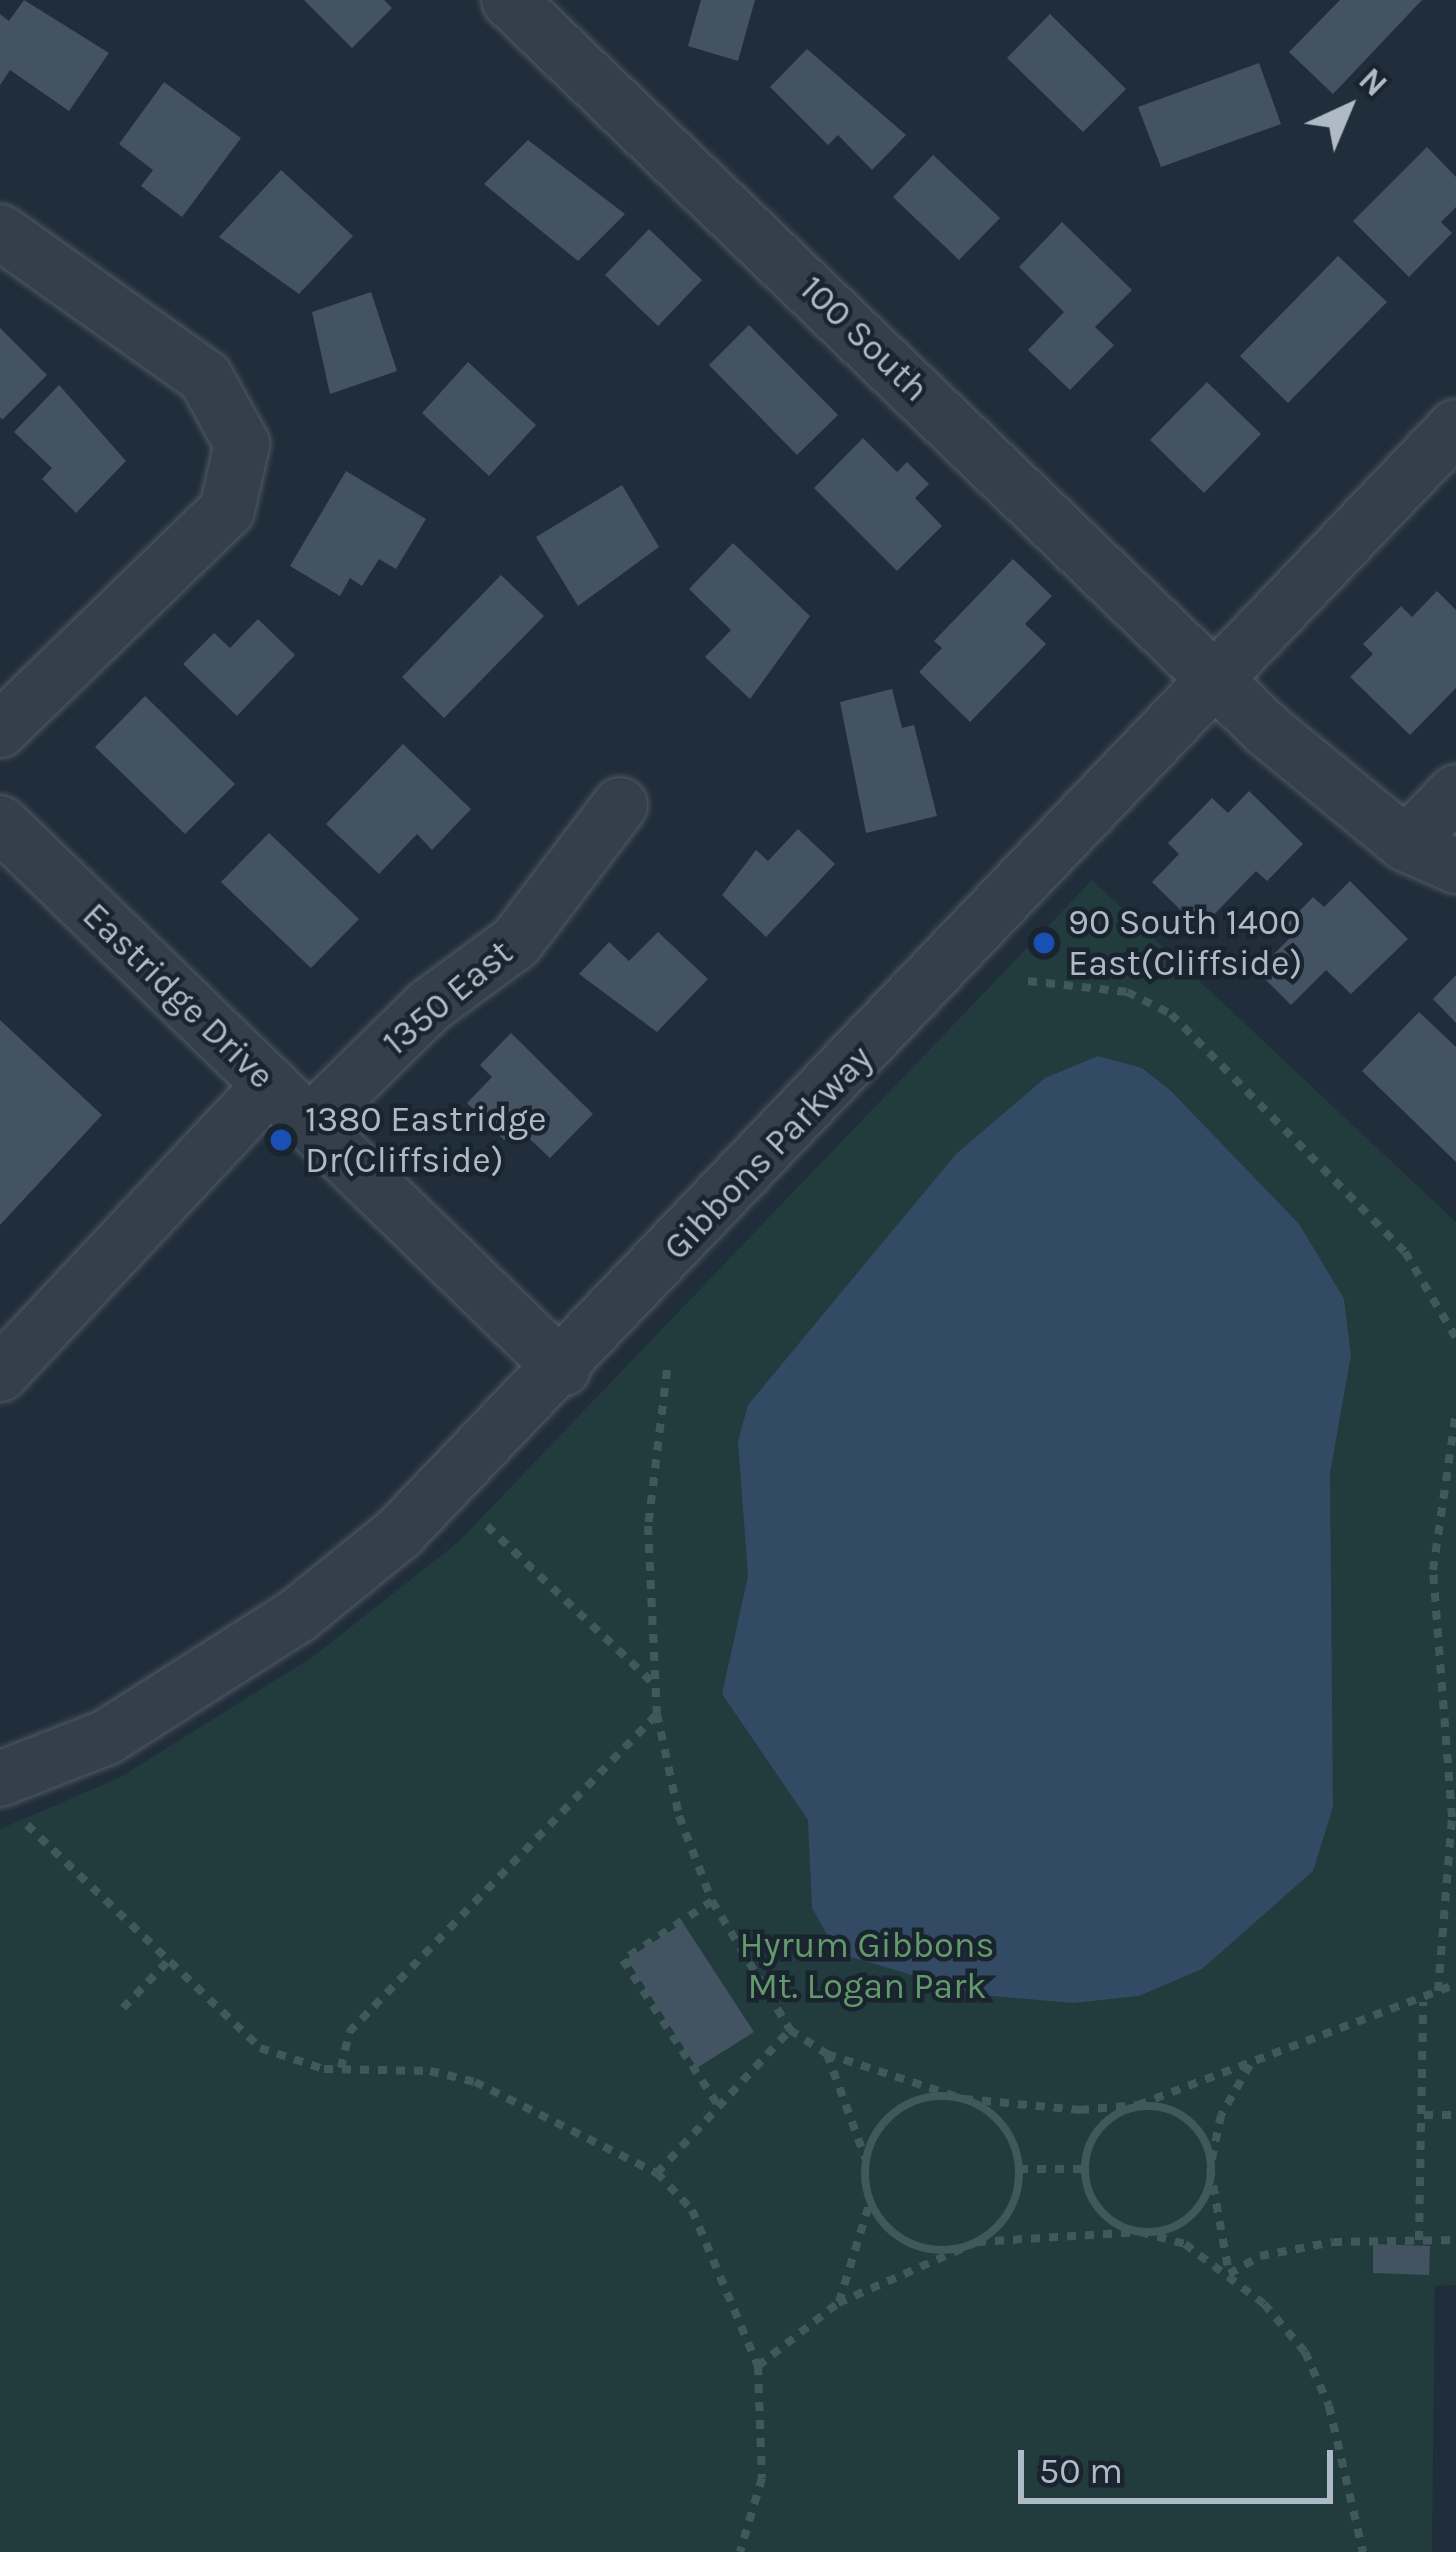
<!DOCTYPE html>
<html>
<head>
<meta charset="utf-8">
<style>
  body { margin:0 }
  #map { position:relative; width:1456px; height:2552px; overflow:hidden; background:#202d3a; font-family:Karla,sans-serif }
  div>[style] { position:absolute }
  .green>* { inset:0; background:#223b3c }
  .water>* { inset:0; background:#324a63 }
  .building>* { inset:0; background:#445362 }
  .path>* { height:8px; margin-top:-4px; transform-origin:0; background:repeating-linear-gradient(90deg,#405859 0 9px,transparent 0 18px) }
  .path>.ring { margin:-4px; padding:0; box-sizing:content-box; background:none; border:8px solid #405859; border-radius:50% }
  .roads { filter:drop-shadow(0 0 3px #4f5a65) drop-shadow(0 0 3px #4f5a65) }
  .minor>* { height:54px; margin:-27px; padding:0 27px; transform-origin:27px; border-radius:27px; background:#343f4b }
  .dots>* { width:33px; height:33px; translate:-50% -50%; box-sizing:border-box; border:6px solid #19242f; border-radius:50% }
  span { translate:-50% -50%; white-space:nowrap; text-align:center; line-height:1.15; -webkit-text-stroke:9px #19242f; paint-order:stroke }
  .street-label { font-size:36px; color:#afbac7 }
  .poi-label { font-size:36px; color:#afbac7 }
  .left { translate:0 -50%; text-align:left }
  .park-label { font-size:36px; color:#64996c }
  .north { position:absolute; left:1288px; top:48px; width:120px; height:120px; -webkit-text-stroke:9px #19242f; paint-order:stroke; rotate:44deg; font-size:33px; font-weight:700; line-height:48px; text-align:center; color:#afbac7 }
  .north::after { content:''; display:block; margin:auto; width:42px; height:54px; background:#afbac7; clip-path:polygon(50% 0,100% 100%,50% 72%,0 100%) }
  .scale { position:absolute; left:1018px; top:2450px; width:315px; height:54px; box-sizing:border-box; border:6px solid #afbac7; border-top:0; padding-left:15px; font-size:36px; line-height:42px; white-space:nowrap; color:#afbac7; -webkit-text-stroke:9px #19242f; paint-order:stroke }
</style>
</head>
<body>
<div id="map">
  <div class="green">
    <i style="clip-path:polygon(1092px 880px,1456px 1222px,1456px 2285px,1435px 2286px,1432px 2552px,0 2552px,0 1829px,119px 1778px,314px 1656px,459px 1541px)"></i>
  </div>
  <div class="water">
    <i style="clip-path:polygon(1098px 1056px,1142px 1068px,1171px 1091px,1299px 1224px,1344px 1299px,1351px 1355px,1330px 1473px,1333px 1807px,1313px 1871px,1202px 1969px,1139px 1996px,1073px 2003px,980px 1995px,851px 1957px,830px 1940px,812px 1908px,808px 1820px,722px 1694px,748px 1576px,738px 1441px,748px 1405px,956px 1154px,1045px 1078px)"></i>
  </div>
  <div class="building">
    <i style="clip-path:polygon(24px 0,109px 53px,69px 111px,10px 70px,0 85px,0 14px,9px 21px)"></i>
    <i style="clip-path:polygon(304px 0,384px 0,392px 8px,352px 48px)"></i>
    <i style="clip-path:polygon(701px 0,755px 0,738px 61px,688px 46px)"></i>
    <i style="clip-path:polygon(1340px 0,1422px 0,1333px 94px,1289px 52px)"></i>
    <i style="clip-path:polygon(1050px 14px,1126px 89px,1083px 132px,1007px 58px)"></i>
    <i style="clip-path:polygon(807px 49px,906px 135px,872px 170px,838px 135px,828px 145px,770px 87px)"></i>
    <i style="clip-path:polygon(1259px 63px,1281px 124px,1161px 167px,1138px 107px)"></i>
    <i style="clip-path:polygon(164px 82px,241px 138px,182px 217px,141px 186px,153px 170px,119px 144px)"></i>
    <i style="clip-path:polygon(528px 140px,625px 214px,578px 261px,484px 184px)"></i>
    <i style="clip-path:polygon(1427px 147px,1456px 177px,1456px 207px,1441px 222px,1452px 233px,1409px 277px,1353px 221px)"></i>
    <i style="clip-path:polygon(933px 155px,1000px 218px,959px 260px,893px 197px)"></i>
    <i style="clip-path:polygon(281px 170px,353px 236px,299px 294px,219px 237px)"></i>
    <i style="clip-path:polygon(1062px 222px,1132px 290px,1095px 327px,1114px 345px,1070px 390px,1028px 350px,1064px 312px,1019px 267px)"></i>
    <i style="clip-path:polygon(649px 229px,702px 280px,658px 326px,605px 275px)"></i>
    <i style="clip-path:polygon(1338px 256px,1387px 302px,1288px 403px,1240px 356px)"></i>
    <i style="clip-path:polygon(371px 292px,397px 371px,330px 394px,312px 312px)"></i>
    <i style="clip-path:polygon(749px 325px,838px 415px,797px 455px,709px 365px)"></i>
    <i style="clip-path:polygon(0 328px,47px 375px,2px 420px,0 417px)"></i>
    <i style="clip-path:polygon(468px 362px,536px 425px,489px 476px,422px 413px)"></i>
    <i style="clip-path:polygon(1207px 382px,1261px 434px,1204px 493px,1150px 440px)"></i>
    <i style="clip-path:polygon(59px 385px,126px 461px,76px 513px,42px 479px,52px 468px,14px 432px)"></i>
    <i style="clip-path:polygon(863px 438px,897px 472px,907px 462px,929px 484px,915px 498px,942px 526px,897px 571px,814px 488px)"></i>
    <i style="clip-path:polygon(346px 471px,426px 519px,396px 569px,379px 559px,362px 586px,350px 578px,340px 596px,290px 566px)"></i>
    <i style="clip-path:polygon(622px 485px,659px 547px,578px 606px,536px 537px)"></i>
    <i style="clip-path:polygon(733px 543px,810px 616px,750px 699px,705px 657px,731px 630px,689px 589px)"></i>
    <i style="clip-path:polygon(1013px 559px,1052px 596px,1025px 624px,1046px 644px,970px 722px,919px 672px,942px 648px,934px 641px)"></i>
    <i style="clip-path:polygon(501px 575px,544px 616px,444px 718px,402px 677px)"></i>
    <i style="clip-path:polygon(1437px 591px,1456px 610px,1456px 688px,1410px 735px,1350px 677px,1373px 654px,1363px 644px,1401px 606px,1412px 617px)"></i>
    <i style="clip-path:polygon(258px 619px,295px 655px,237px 716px,183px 664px,214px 633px,230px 648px)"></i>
    <i style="clip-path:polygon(892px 689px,902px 728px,914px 725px,937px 816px,866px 833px,840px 702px)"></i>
    <i style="clip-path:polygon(145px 696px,235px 784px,185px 834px,95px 747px)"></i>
    <i style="clip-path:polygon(403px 744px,471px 809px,432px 850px,417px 834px,379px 874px,326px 824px)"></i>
    <i style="clip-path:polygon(1249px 791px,1303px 844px,1267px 881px,1256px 871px,1200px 929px,1152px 882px,1179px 854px,1168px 843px,1212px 798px,1228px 813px)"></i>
    <i style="clip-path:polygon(798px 829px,835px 864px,766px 937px,722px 895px,756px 850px,768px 861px)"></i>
    <i style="clip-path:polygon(269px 833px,359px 919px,311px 968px,221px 882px)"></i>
    <i style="clip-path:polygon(1350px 881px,1408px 939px,1351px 994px,1326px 970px,1291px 1005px,1257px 971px,1296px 932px,1287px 924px,1313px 897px,1324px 907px)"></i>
    <i style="clip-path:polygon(658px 932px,708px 979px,657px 1032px,579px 974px,609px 942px,629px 961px)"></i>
    <i style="clip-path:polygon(1456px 975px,1456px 1023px,1433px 999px)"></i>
    <i style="clip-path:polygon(1419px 1012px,1456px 1047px,1456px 1162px,1362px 1071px)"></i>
    <i style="clip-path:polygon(0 1020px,102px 1115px,0 1225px)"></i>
    <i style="clip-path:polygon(511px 1033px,593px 1114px,550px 1158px,517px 1127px,504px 1140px,467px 1103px,492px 1077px,480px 1065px)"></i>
    <i style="clip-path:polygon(683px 1923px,754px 2032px,697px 2068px,627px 1959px)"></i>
    <i style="clip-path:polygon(1373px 2244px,1430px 2246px,1429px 2275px,1373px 2273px)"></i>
  </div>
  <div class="path">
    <i style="left:1028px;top:981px;width:100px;rotate:6.3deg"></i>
    <i style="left:1127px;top:992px;width:49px;rotate:26.6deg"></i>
    <i style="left:1171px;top:1014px;width:334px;rotate:45.5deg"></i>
    <i style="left:1405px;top:1252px;width:100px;rotate:59.3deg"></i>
    <i style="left:667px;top:1370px;width:157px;rotate:96.9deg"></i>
    <i style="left:648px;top:1526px;width:188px;rotate:87.3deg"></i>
    <i style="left:657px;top:1714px;width:104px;rotate:77.8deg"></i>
    <i style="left:679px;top:1816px;width:91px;rotate:68.8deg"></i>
    <i style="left:712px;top:1901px;width:151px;rotate:58.8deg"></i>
    <i style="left:790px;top:2030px;width:44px;rotate:33deg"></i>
    <i style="left:827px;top:2054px;width:144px;rotate:18.2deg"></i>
    <i style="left:964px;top:2099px;width:117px;rotate:5.4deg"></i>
    <i style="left:1080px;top:2110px;width:58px;rotate:-4.9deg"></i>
    <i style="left:1138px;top:2105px;width:340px;rotate:-20.8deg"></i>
    <i style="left:487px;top:1526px;width:227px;rotate:43.4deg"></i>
    <i style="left:27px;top:1825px;width:323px;rotate:43.7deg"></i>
    <i style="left:260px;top:2048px;width:67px;rotate:18.2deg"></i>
    <i style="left:324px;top:2069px;width:106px;rotate:1.1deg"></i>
    <i style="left:430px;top:2071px;width:46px;rotate:13.7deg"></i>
    <i style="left:475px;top:2082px;width:203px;rotate:26.6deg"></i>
    <i style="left:657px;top:2173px;width:51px;rotate:46.6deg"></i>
    <i style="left:692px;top:2210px;width:169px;rotate:67.1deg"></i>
    <i style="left:758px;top:2366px;width:112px;rotate:88deg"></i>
    <i style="left:762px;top:2478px;width:77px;rotate:106.6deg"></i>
    <i style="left:712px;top:1901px;width:107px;rotate:146.5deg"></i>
    <i style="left:623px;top:1960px;width:177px;rotate:56.8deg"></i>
    <i style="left:1438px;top:1991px;width:175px;rotate:-85.4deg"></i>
    <i style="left:1452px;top:1817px;width:248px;rotate:-94.4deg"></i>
    <i style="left:1433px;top:1570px;width:160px;rotate:-81.7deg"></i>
    <i style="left:123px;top:2008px;width:66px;rotate:-46.2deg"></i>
    <i style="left:827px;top:2054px;width:113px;rotate:69.8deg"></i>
    <i style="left:1250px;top:2065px;width:58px;rotate:120.1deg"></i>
    <i style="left:1221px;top:2115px;width:54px;rotate:101.7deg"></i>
    <i style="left:1210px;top:2168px;width:108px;rotate:79.8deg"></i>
    <i style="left:1229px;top:2274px;width:36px;rotate:-30deg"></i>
    <i style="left:1260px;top:2256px;width:74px;rotate:-10.9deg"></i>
    <i style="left:1333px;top:2242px;width:123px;rotate:-0.9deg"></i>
    <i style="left:341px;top:2068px;width:37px;rotate:-77deg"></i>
    <i style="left:349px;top:2032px;width:441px;rotate:-45.9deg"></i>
    <i class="ring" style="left:865px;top:2096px;width:146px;height:146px"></i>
    <i class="ring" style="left:1085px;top:2106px;width:118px;height:118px"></i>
    <i style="left:1424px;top:2115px;width:32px"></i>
    <i style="left:1019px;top:2169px;width:66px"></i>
    <i style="left:657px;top:2173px;width:195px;rotate:-47.1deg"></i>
    <i style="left:1419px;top:2240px;width:238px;rotate:-89deg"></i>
    <i style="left:839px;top:2302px;width:105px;rotate:-72.8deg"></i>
    <i style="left:758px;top:2366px;width:102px;rotate:-38.2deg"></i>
    <i style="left:838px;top:2303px;width:152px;rotate:-23.7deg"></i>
    <i style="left:977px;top:2242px;width:163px;rotate:-3.5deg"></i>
    <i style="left:1140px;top:2232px;width:47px;rotate:14.9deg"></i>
    <i style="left:1185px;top:2244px;width:99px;rotate:37.2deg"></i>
    <i style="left:1264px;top:2304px;width:63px;rotate:49.5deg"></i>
    <i style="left:1305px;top:2352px;width:59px;rotate:66deg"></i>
    <i style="left:1329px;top:2406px;width:150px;rotate:76.9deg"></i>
  </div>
  <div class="roads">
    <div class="minor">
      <i style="left:509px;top:0;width:1052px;rotate:43.92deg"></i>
      <i style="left:1267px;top:730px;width:180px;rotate:39.4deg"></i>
      <i style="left:1406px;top:844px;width:55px;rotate:23.7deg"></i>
      <i style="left:0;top:232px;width:251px;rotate:35.3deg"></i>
      <i style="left:205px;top:377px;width:77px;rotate:61.1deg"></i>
      <i style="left:242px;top:444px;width:68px;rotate:102.8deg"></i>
      <i style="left:227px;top:510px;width:316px;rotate:135.9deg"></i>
      <i style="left:0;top:823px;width:784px;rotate:44.12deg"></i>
      <i style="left:1406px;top:844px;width:72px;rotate:-46.1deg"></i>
      <i style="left:309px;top:1124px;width:168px;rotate:-44.5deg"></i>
      <i style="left:429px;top:1006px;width:108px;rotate:-36.3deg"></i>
      <i style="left:516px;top:942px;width:172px;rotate:-52.8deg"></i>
      <i style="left:0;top:1374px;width:396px;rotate:-46.9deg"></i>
      <i style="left:0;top:1779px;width:115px;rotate:-21.4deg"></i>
      <i style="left:107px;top:1737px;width:225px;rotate:-32.5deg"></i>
      <i style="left:297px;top:1616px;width:132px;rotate:-39.1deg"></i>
      <i style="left:399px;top:1533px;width:1530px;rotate:-46.3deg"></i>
    </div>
  </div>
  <div class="dots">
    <i style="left:1044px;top:943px;background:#1a4fb4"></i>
    <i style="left:281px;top:1140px;background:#1a4fb4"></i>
  </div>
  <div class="street-label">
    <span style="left:864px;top:339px;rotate:44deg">100 South</span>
    <span style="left:178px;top:996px;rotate:44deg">Eastridge Drive</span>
    <span style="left:448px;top:998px;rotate:-40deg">1350 East</span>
    <span style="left:768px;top:1153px;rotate:-46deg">Gibbons Parkway</span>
  </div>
  <div class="poi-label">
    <span class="left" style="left:1068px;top:943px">90 South 1400<br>East(Cliffside)</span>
    <span class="left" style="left:305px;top:1140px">1380 Eastridge<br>Dr(Cliffside)</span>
  </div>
  <div class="park-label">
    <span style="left:867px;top:1966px">Hyrum Gibbons<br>Mt. Logan Park</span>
  </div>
  <div class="north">N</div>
  <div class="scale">50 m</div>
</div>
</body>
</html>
